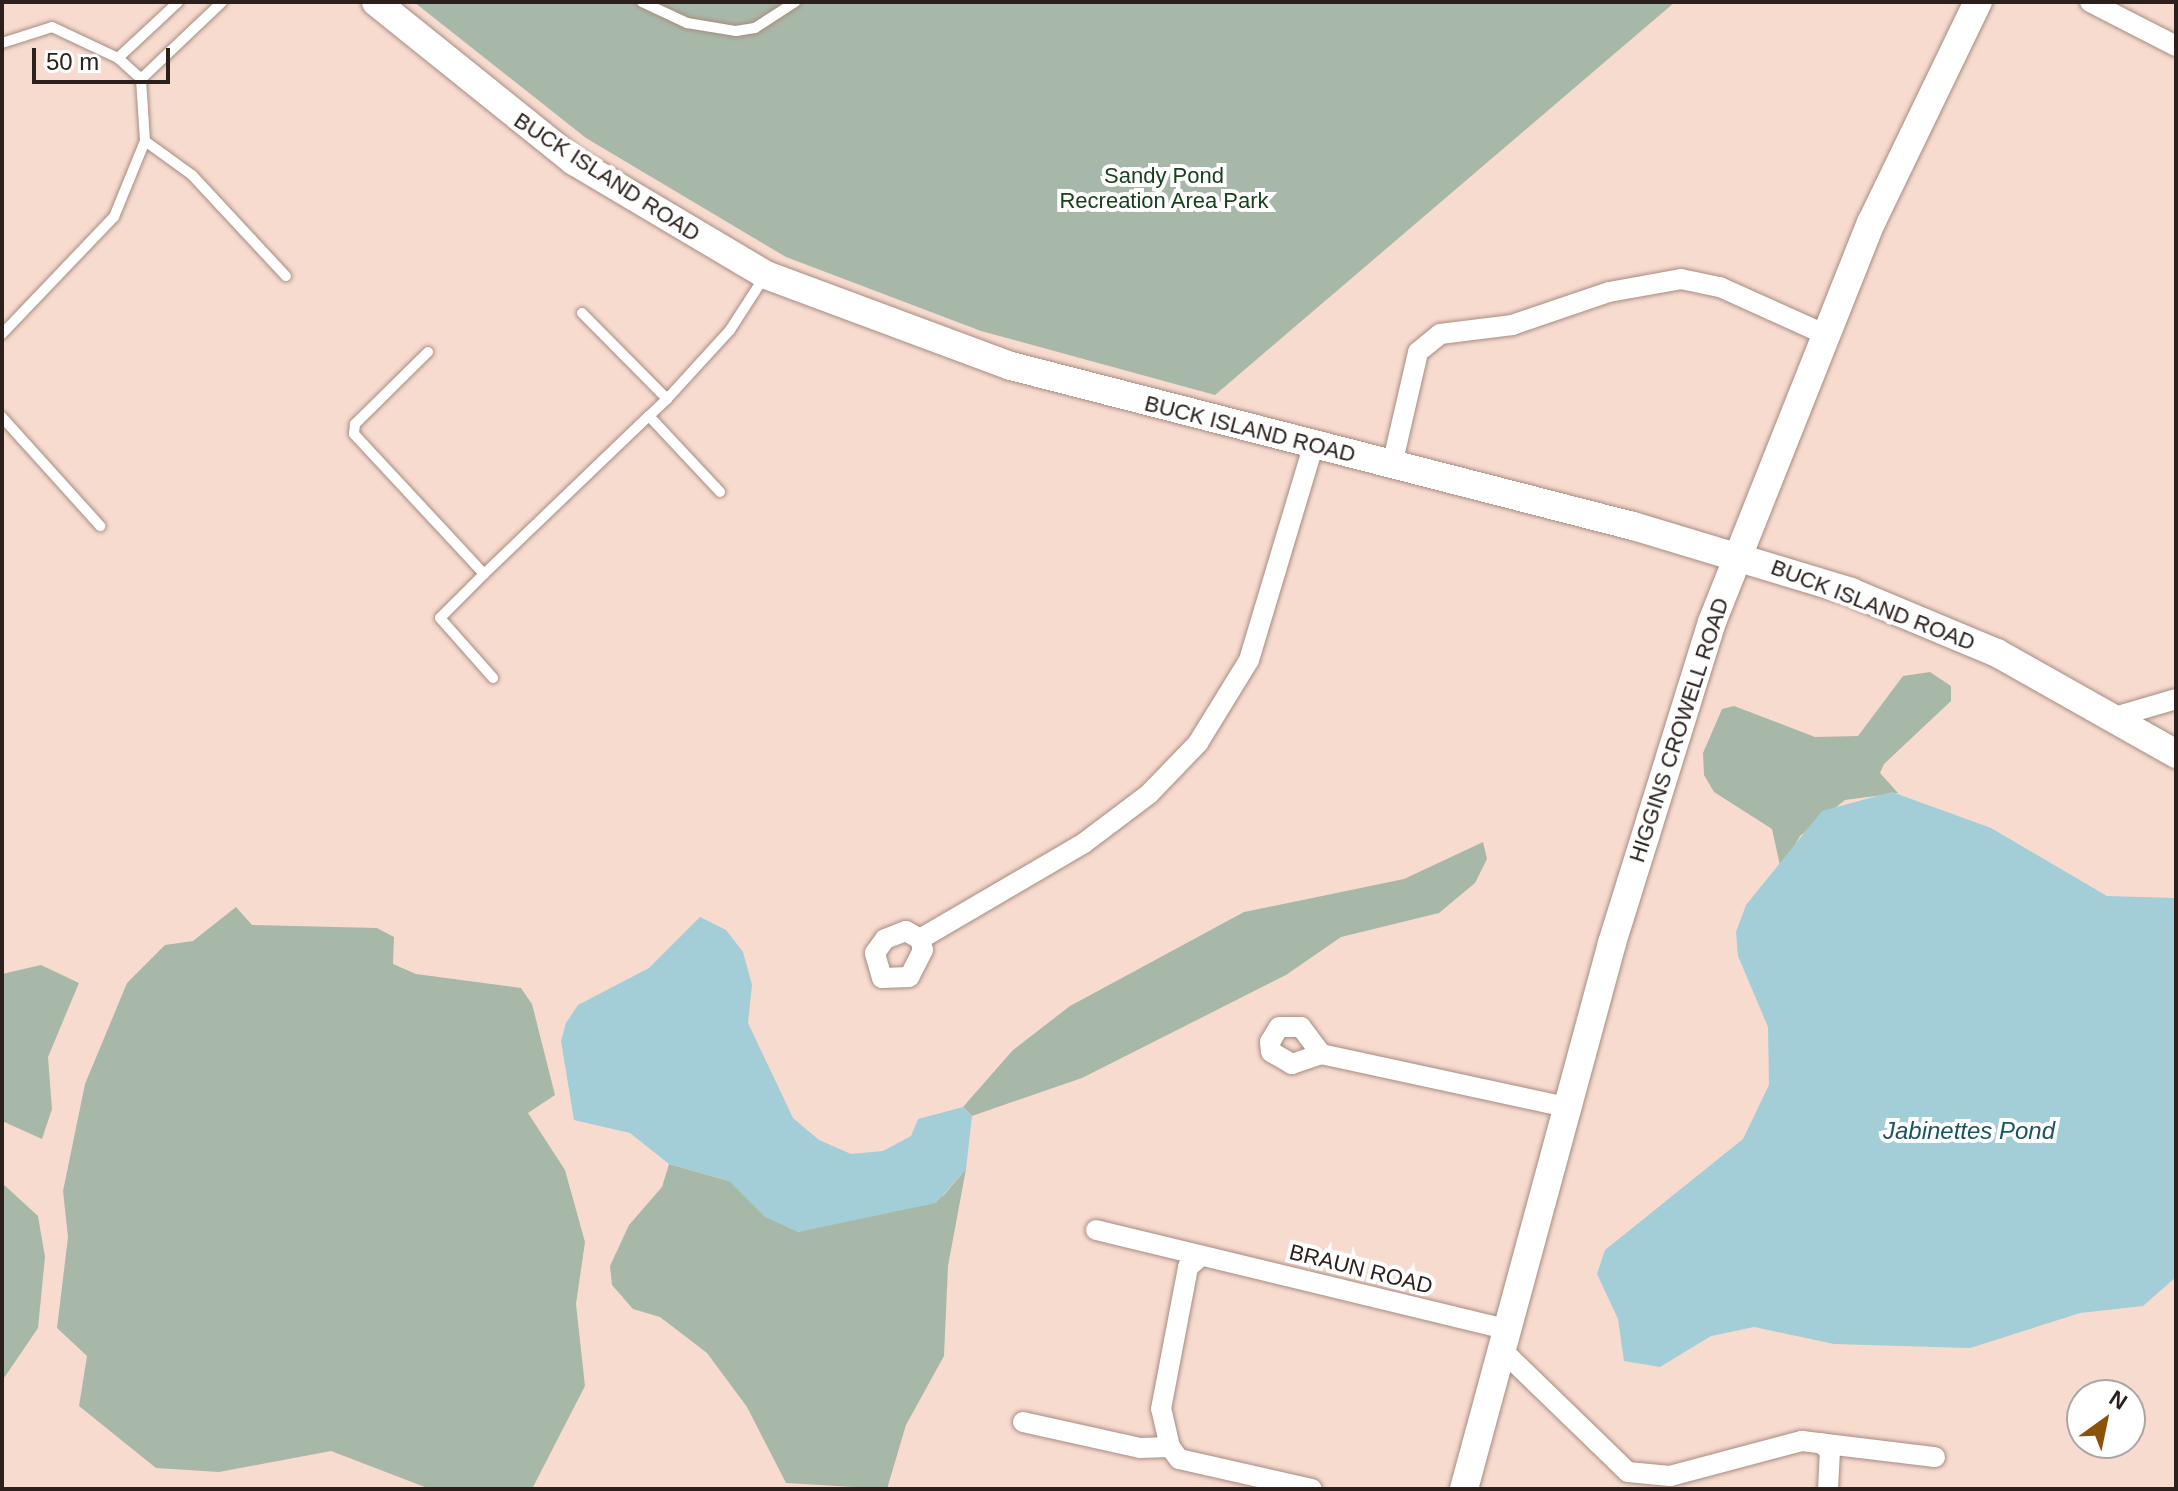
<!DOCTYPE html>
<html>
<head>
<meta charset="utf-8">
<style>
  body { margin:0 }
  #map { position:relative; width:2178px; height:1491px; overflow:hidden; background:#f8dbcf; font-family:Arial,sans-serif }
  div>[style] { position:absolute }
  .green>* { inset:0; background:#a8b8a8 }
  .water>* { inset:0; background:#a3cdd7 }
  .roads { filter:drop-shadow(0 0 2px #a68c80) drop-shadow(0 0 2px #a68c80) }
  .lane>* { height:10px; margin:-5px; padding:0 5px; transform-origin:5px; border-radius:5px; background:#fff }
  .street>* { height:20px; margin:-10px; padding:0 10px; transform-origin:10px; border-radius:10px; background:#fff }
  .secondary>* { height:28px; margin:-14px; padding:0 14px; transform-origin:14px; border-radius:14px; background:#fff }
  span { translate:-50% -50%; white-space:nowrap; text-align:center; line-height:1.15; -webkit-text-stroke:8px #fff; paint-order:stroke }
  .park-label { font-size:22px; color:#17401b }
  .street-label { font-size:22px; color:#2b201c }
  .water-label { font-size:24px; color:#1a5460; font-style:italic }
  .frame { position:absolute; inset:0; border:4px solid #2b201c; pointer-events:none }
  .north { position:absolute; left:2066px; top:1379px; width:80px; height:80px; box-sizing:border-box; background:#fff; border:2px solid #aaa6a4; border-radius:50%; rotate:33deg; font-size:22px; font-weight:700; line-height:32px; text-align:center; color:#2b201c }
  .north::after { content:''; display:block; margin:auto; width:28px; height:36px; background:#8b520a; clip-path:polygon(50% 0,100% 100%,50% 72%,0 100%) }
  .scale { position:absolute; left:32px; top:48px; width:138px; height:36px; box-sizing:border-box; border:4px solid #2b201c; border-top:0; padding-left:10px; font-size:24px; line-height:28px; white-space:nowrap; color:#2b201c; -webkit-text-stroke:6px #fff; paint-order:stroke }
</style>
</head>
<body>
<div id="map">
  <div class="green">
    <i style="clip-path:polygon(414px 2px,1675px 2px,1215px 395px,981px 331px,786px 257px,586px 138px)"></i>
    <i style="clip-path:polygon(1930px 672px,1951px 686px,1951px 701px,1884px 764px,1880px 773px,1898px 793px,1845px 800px,1800px 836px,1781px 870px,1772px 829px,1714px 792px,1704px 775px,1703px 753px,1722px 709px,1734px 706px,1815px 737px,1858px 736px,1903px 676px)"></i>
    <i style="clip-path:polygon(1483px 842px,1487px 859px,1475px 883px,1439px 913px,1341px 937px,1286px 975px,1082px 1078px,972px 1116px,963px 1107px,1013px 1050px,1070px 1006px,1244px 912px,1404px 879px)"></i>
    <i style="clip-path:polygon(236px 907px,252px 925px,377px 928px,394px 937px,393px 964px,416px 974px,521px 988px,532px 1004px,555px 1095px,528px 1113px,565px 1170px,585px 1242px,576px 1304px,585px 1386px,532px 1489px,430px 1489px,331px 1451px,219px 1472px,156px 1468px,79px 1406px,87px 1356px,57px 1328px,68px 1237px,63px 1191px,85px 1084px,127px 983px,165px 945px,193px 941px)"></i>
    <i style="clip-path:polygon(41px 965px,79px 983px,48px 1057px,52px 1109px,42px 1139px,2px 1121px,2px 974px)"></i>
    <i style="clip-path:polygon(669px 1164px,729px 1181px,798px 1232px,943px 1196px,966px 1169px,948px 1266px,944px 1356px,906px 1425px,887px 1489px,786px 1483px,747px 1407px,707px 1353px,660px 1317px,633px 1309px,612px 1285px,610px 1266px,629px 1225px,662px 1187px)"></i>
    <i style="clip-path:polygon(2px 1183px,38px 1216px,45px 1257px,38px 1328px,2px 1381px)"></i>
  </div>
  <div class="water">
    <i style="clip-path:polygon(1892px 792px,1991px 828px,2107px 896px,2176px 898px,2176px 1277px,2143px 1306px,2080px 1313px,1970px 1348px,1834px 1344px,1754px 1327px,1711px 1336px,1660px 1367px,1624px 1361px,1618px 1319px,1597px 1274px,1605px 1250px,1743px 1139px,1769px 1085px,1768px 1027px,1738px 956px,1736px 932px,1746px 905px,1822px 811px)"></i>
    <i style="clip-path:polygon(700px 917px,726px 930px,743px 952px,752px 985px,748px 1023px,793px 1118px,819px 1140px,851px 1154px,883px 1151px,911px 1136px,918px 1119px,963px 1107px,972px 1116px,966px 1169px,936px 1203px,798px 1232px,765px 1217px,729px 1181px,669px 1164px,630px 1133px,574px 1120px,561px 1041px,566px 1023px,578px 1005px,649px 968px)"></i>
  </div>
  <div class="roads">
    <div class="lane">
      <i style="left:642px;top:2px;width:50px;rotate:25deg"></i>
      <i style="left:687px;top:23px;width:50px;rotate:9.3deg"></i>
      <i style="left:736px;top:31px;width:19px;rotate:-9deg"></i>
      <i style="left:755px;top:28px;width:48px;rotate:-33deg"></i>
      <i style="left:2px;top:43px;width:52px;rotate:-17.7deg"></i>
      <i style="left:52px;top:27px;width:73px;rotate:25.2deg"></i>
      <i style="left:118px;top:58px;width:31px;rotate:42deg"></i>
      <i style="left:141px;top:79px;width:62px;rotate:86.3deg"></i>
      <i style="left:145px;top:141px;width:58px;rotate:35.9deg"></i>
      <i style="left:192px;top:175px;width:138px;rotate:47.1deg"></i>
      <i style="left:118px;top:58px;width:82px;rotate:-43deg"></i>
      <i style="left:141px;top:79px;width:112px;rotate:-43.5deg"></i>
      <i style="left:582px;top:313px;width:121px;rotate:45.3deg"></i>
      <i style="left:667px;top:399px;width:25px;rotate:137deg"></i>
      <i style="left:2px;top:334px;width:162px;rotate:-46.3deg"></i>
      <i style="left:114px;top:217px;width:82px;rotate:-67.8deg"></i>
      <i style="left:428px;top:352px;width:103px;rotate:135.4deg"></i>
      <i style="left:355px;top:424px;width:10px;rotate:96deg"></i>
      <i style="left:354px;top:434px;width:191px;rotate:47.1deg"></i>
      <i style="left:484px;top:574px;width:228px;rotate:-43.8deg"></i>
      <i style="left:649px;top:416px;width:104px;rotate:46.9deg"></i>
      <i style="left:667px;top:399px;width:93px;rotate:-47.6deg"></i>
      <i style="left:730px;top:330px;width:64px;rotate:-57.1deg"></i>
      <i style="left:2px;top:417px;width:147px;rotate:48deg"></i>
      <i style="left:484px;top:574px;width:62px;rotate:135deg"></i>
      <i style="left:440px;top:618px;width:80px;rotate:48.5deg"></i>
    </div>
    <div class="street">
      <i style="left:2090px;top:2px;width:97px;rotate:27.1deg"></i>
      <i style="left:1392px;top:465px;width:116px;rotate:-77deg"></i>
      <i style="left:1418px;top:352px;width:28px;rotate:-39deg"></i>
      <i style="left:1440px;top:334px;width:73px;rotate:-7.1deg"></i>
      <i style="left:1512px;top:325px;width:102px;rotate:-18.8deg"></i>
      <i style="left:1609px;top:292px;width:73px;rotate:-10.2deg"></i>
      <i style="left:1681px;top:279px;width:40px;rotate:12deg"></i>
      <i style="left:1720px;top:287px;width:114px;rotate:24.3deg"></i>
      <i style="left:2118px;top:716px;width:60px;rotate:-16.3deg"></i>
      <i style="left:920px;top:939px;width:11px;rotate:75deg"></i>
      <i style="left:923px;top:950px;width:30px;rotate:117deg"></i>
      <i style="left:909px;top:977px;width:27px;rotate:178deg"></i>
      <i style="left:882px;top:978px;width:26px;rotate:-106deg"></i>
      <i style="left:875px;top:953px;width:17px;rotate:-54deg"></i>
      <i style="left:885px;top:939px;width:22px;rotate:-21deg"></i>
      <i style="left:906px;top:931px;width:16px;rotate:30deg"></i>
      <i style="left:920px;top:939px;width:190px;rotate:-30.3deg"></i>
      <i style="left:1084px;top:843px;width:81px;rotate:-37deg"></i>
      <i style="left:1149px;top:794px;width:71px;rotate:-46.1deg"></i>
      <i style="left:1198px;top:743px;width:97px;rotate:-58.4deg"></i>
      <i style="left:1249px;top:660px;width:223px;rotate:-73.3deg"></i>
      <i style="left:1321px;top:1054px;width:31px;rotate:161deg"></i>
      <i style="left:1292px;top:1064px;width:24px;rotate:-150deg"></i>
      <i style="left:1271px;top:1052px;width:10px;rotate:-96deg"></i>
      <i style="left:1270px;top:1042px;width:17px;rotate:-59deg"></i>
      <i style="left:1279px;top:1027px;width:22px"></i>
      <i style="left:1301px;top:1027px;width:34px;rotate:53deg"></i>
      <i style="left:1321px;top:1054px;width:252px;rotate:12.2deg"></i>
      <i style="left:1096px;top:1230px;width:425px;rotate:13.6deg"></i>
      <i style="left:1503px;top:1351px;width:174px;rotate:44.1deg"></i>
      <i style="left:1628px;top:1472px;width:42px;rotate:5.4deg"></i>
      <i style="left:1670px;top:1476px;width:137px;rotate:-14.9deg"></i>
      <i style="left:1802px;top:1441px;width:134px;rotate:6.9deg"></i>
      <i style="left:1023px;top:1422px;width:120px;rotate:12.5deg"></i>
      <i style="left:1140px;top:1448px;width:30px;rotate:-2deg"></i>
      <i style="left:1170px;top:1447px;width:15px;rotate:53deg"></i>
      <i style="left:1179px;top:1459px;width:136px;rotate:12.7deg"></i>
      <i style="left:1821px;top:1443px;width:12px;rotate:42deg"></i>
      <i style="left:1830px;top:1451px;width:38px;rotate:93deg"></i>
      <i style="left:1170px;top:1447px;width:39px;rotate:-103deg"></i>
      <i style="left:1161px;top:1409px;width:145px;rotate:-79.2deg"></i>
      <i style="left:1188px;top:1267px;width:17px;rotate:-40deg"></i>
    </div>
    <div class="secondary">
      <i style="left:376px;top:2px;width:254px;rotate:38.8deg"></i>
      <i style="left:574px;top:161px;width:223px;rotate:30.7deg"></i>
      <i style="left:766px;top:275px;width:261px;rotate:20.4deg"></i>
      <i style="left:1011px;top:366px;width:642px;rotate:14.43deg"></i>
      <i style="left:1633px;top:526px;width:228px;rotate:16.8deg"></i>
      <i style="left:1851px;top:592px;width:158px;rotate:22.7deg"></i>
      <i style="left:1997px;top:653px;width:206px;rotate:29.4deg"></i>
      <i style="left:1464px;top:1489px;width:566px;rotate:-74.83deg"></i>
      <i style="left:1612px;top:943px;width:336px;rotate:-72.7deg"></i>
      <i style="left:1712px;top:622px;width:430px;rotate:-68.3deg"></i>
      <i style="left:1871px;top:223px;width:246px;rotate:-64.2deg"></i>
    </div>
  </div>
  <div class="park-label">
    <span style="left:1164px;top:188px">Sandy Pond<br>Recreation Area Park</span>
  </div>
  <div class="street-label">
    <span style="left:607px;top:177px;rotate:33deg">BUCK ISLAND ROAD</span>
    <span style="left:1250px;top:429px;rotate:14deg">BUCK ISLAND ROAD</span>
    <span style="left:1873px;top:605px;rotate:21deg">BUCK ISLAND ROAD</span>
    <span style="left:1679px;top:730px;rotate:-72deg">HIGGINS CROWELL ROAD</span>
    <span style="left:1361px;top:1269px;rotate:14deg">BRAUN ROAD</span>
  </div>
  <div class="water-label">
    <span style="left:1969px;top:1131px">Jabinettes Pond</span>
  </div>
  <div class="frame"></div>
  <div class="north">N</div>
  <div class="scale">50 m</div>
</div>
</body>
</html>
